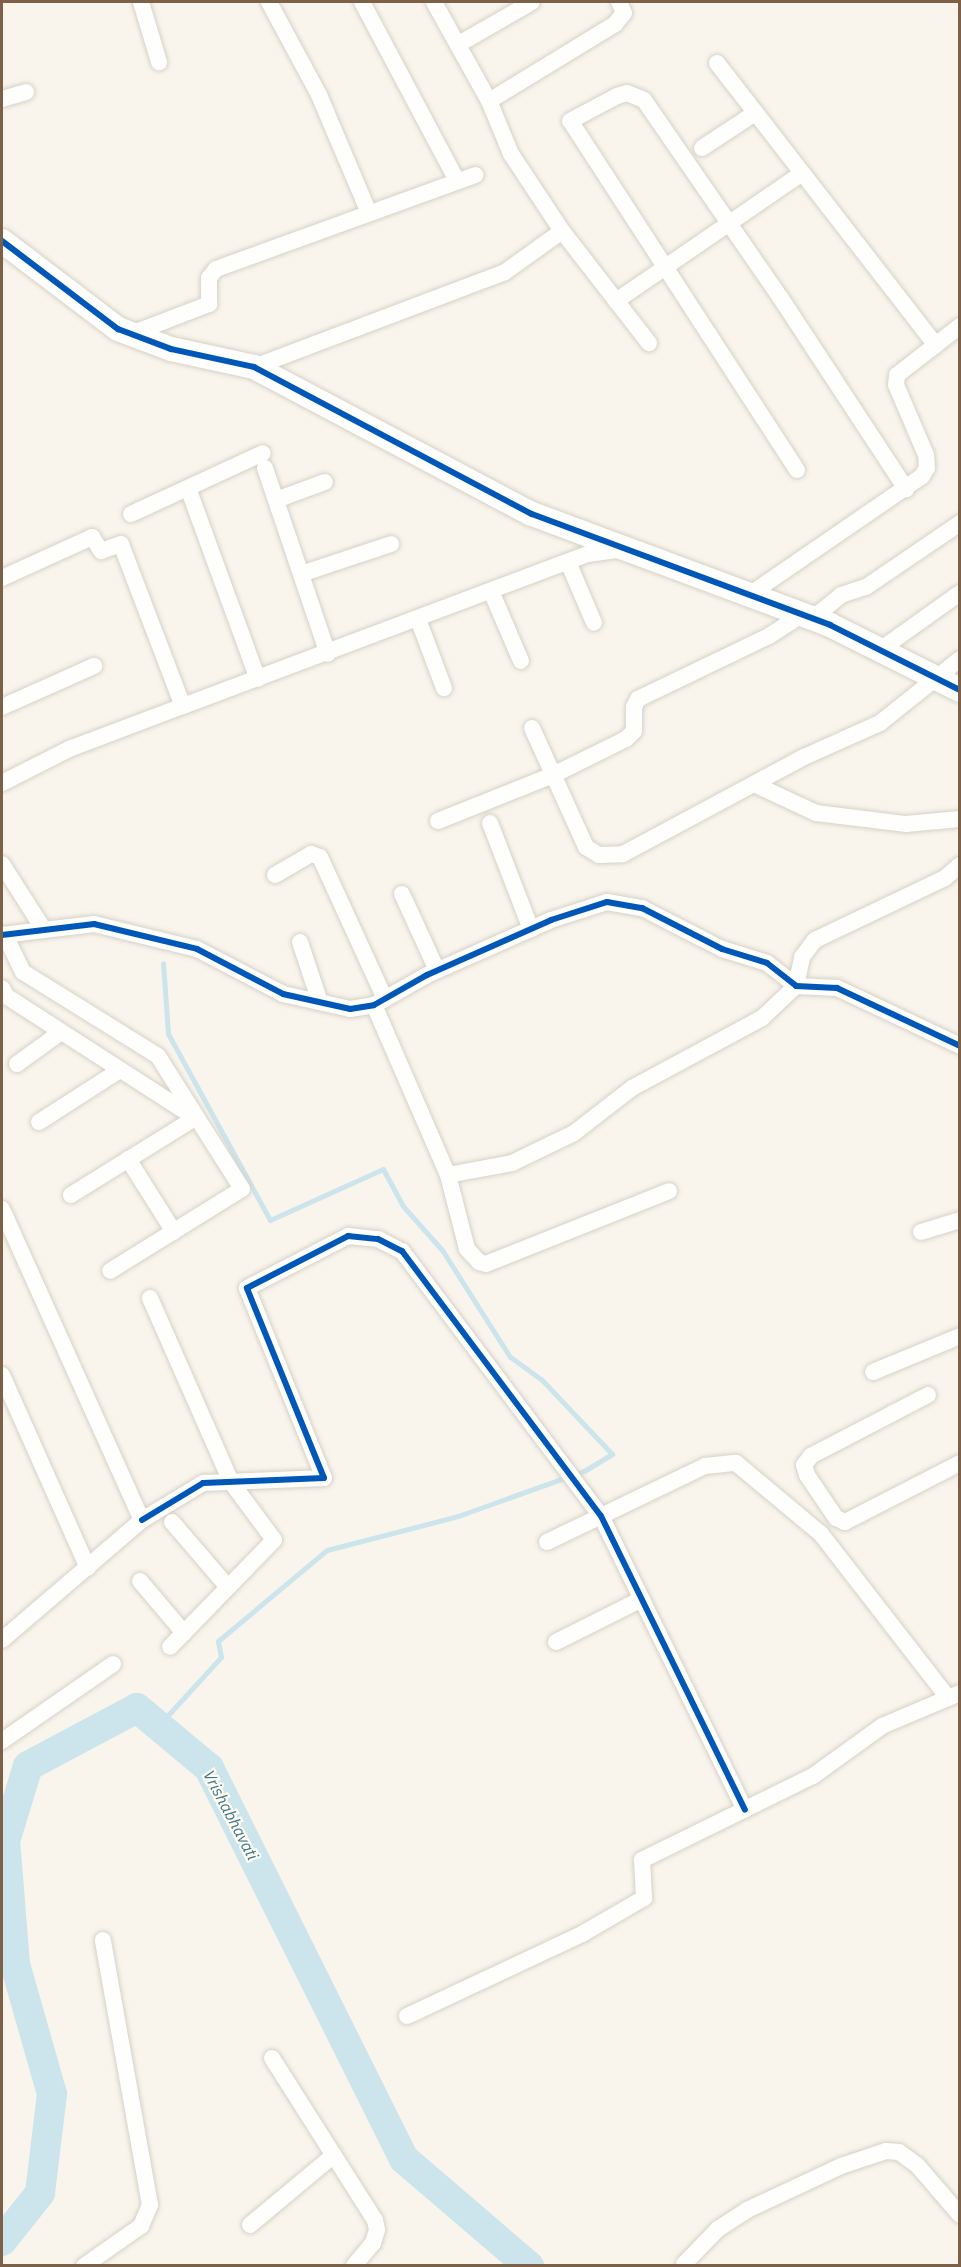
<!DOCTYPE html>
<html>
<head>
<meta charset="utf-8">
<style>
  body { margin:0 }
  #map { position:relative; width:961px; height:2267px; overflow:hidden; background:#f9f5ec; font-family:"IBM Plex Sans",sans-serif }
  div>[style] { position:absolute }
  .stream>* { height:5px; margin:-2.5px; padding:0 2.5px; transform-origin:2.5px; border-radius:2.5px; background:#cce4eb }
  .river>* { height:30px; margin:-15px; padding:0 15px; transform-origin:15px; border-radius:15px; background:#cce4eb }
  .roads { filter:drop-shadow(0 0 2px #d7d1c7) drop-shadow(0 0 2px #d7d1c7) }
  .street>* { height:16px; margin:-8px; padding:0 8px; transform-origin:8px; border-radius:8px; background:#fefefc }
  .secondary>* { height:24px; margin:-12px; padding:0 12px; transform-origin:12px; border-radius:12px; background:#fefefc }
  .cycleway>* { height:6px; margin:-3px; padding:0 3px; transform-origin:3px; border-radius:3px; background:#0057b8 }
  span { translate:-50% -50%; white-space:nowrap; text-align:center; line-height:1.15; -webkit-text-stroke:4.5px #fffbef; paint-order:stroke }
  .water-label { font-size:16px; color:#3e7991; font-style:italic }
  .frame { position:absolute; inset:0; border:3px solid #7c6148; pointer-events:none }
</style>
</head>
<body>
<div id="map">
  <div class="stream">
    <i style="left:158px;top:1726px;width:93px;rotate:-47.6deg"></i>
    <i style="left:221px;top:1657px;width:16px;rotate:-101deg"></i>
    <i style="left:218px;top:1641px;width:142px;rotate:-39.9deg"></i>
    <i style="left:327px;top:1550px;width:135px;rotate:-14.5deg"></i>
    <i style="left:458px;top:1516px;width:134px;rotate:-19.7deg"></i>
    <i style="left:584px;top:1471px;width:33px;rotate:-31deg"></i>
    <i style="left:612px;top:1454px;width:102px;rotate:-133.4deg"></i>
    <i style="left:542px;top:1380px;width:39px;rotate:-144deg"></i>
    <i style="left:510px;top:1357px;width:127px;rotate:-122.4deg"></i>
    <i style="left:442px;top:1250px;width:59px;rotate:-131.6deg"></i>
    <i style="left:403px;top:1206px;width:42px;rotate:-118.4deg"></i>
    <i style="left:383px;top:1169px;width:124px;rotate:155.7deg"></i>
    <i style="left:270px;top:1220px;width:212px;rotate:-118.7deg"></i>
    <i style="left:168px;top:1034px;width:71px;rotate:-94deg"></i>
  </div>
  <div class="river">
    <i style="left:2px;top:2241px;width:61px;rotate:-51.6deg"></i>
    <i style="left:40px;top:2193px;width:100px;rotate:-83.1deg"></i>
    <i style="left:52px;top:2094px;width:135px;rotate:-105.9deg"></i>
    <i style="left:15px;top:1964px;width:123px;rotate:-94.6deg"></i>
    <i style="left:5px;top:1841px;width:78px;rotate:-73deg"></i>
    <i style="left:28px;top:1766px;width:123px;rotate:-28deg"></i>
    <i style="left:137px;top:1708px;width:94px;rotate:39.8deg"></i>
    <i style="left:209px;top:1768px;width:437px;rotate:63.5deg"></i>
    <i style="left:404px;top:2159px;width:165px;rotate:40.6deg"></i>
  </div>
  <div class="roads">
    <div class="street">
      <i style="left:141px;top:2px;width:63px;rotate:73.3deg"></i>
      <i style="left:269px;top:2px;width:106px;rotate:61.7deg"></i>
      <i style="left:319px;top:95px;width:128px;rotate:67deg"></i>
      <i style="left:362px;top:2px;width:203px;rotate:62deg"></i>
      <i style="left:459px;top:44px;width:84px;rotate:-29.9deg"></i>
      <i style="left:717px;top:63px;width:357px;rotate:52.2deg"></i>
      <i style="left:2px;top:99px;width:25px;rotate:-16deg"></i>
      <i style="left:489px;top:101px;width:148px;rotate:-31.4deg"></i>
      <i style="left:615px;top:24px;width:14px;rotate:-51deg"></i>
      <i style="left:624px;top:13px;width:12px;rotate:-114deg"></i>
      <i style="left:702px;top:148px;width:64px;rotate:-33.4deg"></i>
      <i style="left:562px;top:231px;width:142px;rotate:52.2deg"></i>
      <i style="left:616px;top:301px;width:226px;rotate:-34.5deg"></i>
      <i style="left:131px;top:334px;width:84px;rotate:-21deg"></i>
      <i style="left:209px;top:304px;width:26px;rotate:-90deg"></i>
      <i style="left:209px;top:278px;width:11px;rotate:-52deg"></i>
      <i style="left:216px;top:269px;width:276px;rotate:-19.9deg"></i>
      <i style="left:254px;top:367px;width:268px;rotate:-20.7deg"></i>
      <i style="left:505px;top:272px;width:70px;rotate:-35.7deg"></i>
      <i style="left:562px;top:231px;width:92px;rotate:-123.5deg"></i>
      <i style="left:511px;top:154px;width:57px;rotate:-112.5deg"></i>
      <i style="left:489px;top:101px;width:113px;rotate:-119.1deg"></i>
      <i style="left:265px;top:468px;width:196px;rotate:71.3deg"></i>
      <i style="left:797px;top:470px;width:416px;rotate:-123deg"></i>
      <i style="left:570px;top:121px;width:53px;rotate:-28deg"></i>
      <i style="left:617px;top:96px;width:10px;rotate:-17deg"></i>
      <i style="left:627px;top:93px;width:18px;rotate:22deg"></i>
      <i style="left:644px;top:100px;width:239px;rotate:55.4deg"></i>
      <i style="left:780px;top:297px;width:230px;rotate:56.7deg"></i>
      <i style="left:188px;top:488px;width:203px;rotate:69.9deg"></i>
      <i style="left:276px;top:500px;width:52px;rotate:-20.2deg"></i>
      <i style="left:131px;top:514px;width:145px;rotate:-24.8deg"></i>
      <i style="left:568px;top:562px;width:66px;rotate:66.9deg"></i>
      <i style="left:301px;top:574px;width:95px;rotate:-18.4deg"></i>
      <i style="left:2px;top:578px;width:99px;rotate:-24.5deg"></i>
      <i style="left:92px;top:537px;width:17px;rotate:57deg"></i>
      <i style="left:101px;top:551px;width:21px;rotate:-19deg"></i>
      <i style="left:121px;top:544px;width:173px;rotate:69.1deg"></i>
      <i style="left:491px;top:591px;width:76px;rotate:66.8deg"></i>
      <i style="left:749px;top:595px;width:210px;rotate:-34.5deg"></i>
      <i style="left:922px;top:476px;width:9px;rotate:-58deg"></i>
      <i style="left:927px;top:468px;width:13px;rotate:-94deg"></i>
      <i style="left:926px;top:455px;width:76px;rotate:-113.2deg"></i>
      <i style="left:896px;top:385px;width:10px;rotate:-84deg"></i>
      <i style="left:897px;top:375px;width:80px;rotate:-37.9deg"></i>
      <i style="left:813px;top:618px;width:36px;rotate:-39deg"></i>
      <i style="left:841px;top:595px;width:26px;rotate:-18deg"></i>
      <i style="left:866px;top:587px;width:114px;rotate:-34.2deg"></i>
      <i style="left:418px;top:619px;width:74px;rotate:69.4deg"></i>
      <i style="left:880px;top:650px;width:98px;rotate:-35.5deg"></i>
      <i style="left:2px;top:707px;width:101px;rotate:-24deg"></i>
      <i style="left:532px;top:728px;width:131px;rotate:65.6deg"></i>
      <i style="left:586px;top:847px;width:15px;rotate:32deg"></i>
      <i style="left:599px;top:855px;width:24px;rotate:-2deg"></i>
      <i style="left:623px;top:854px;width:205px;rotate:-28.2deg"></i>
      <i style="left:804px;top:757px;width:83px;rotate:-24.1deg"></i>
      <i style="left:880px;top:723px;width:102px;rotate:-38.7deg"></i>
      <i style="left:2px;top:783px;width:75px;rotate:-26.9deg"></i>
      <i style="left:69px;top:749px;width:122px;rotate:-20.7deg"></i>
      <i style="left:183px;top:706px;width:433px;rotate:-20.6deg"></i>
      <i style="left:588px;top:554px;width:34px;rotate:-8deg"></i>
      <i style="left:754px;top:784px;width:68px;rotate:25.1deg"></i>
      <i style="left:816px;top:813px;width:91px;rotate:7deg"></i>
      <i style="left:906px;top:824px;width:54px;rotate:-5.3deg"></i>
      <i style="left:438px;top:821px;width:124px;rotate:-21.8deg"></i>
      <i style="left:553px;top:775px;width:81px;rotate:-26.3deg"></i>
      <i style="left:626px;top:739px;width:11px;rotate:-45deg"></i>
      <i style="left:634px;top:731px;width:24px;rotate:-90deg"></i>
      <i style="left:634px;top:707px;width:9px;rotate:-63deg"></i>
      <i style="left:638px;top:699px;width:145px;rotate:-25.7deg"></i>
      <i style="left:769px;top:636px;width:40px;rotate:-32.9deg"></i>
      <i style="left:490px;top:823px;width:114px;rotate:68.9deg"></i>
      <i style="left:2px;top:864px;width:78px;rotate:57.5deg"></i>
      <i style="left:275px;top:875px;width:42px;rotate:-30.3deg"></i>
      <i style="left:311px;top:854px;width:9px;rotate:18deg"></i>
      <i style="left:320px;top:857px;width:156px;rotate:65.4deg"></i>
      <i style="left:402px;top:894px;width:84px;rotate:65.3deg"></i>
      <i style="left:2px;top:935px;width:93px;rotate:-6.8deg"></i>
      <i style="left:94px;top:924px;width:106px;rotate:13.6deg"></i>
      <i style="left:197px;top:949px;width:97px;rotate:27.6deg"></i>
      <i style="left:283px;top:994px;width:69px;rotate:12.6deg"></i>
      <i style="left:350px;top:1009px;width:24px;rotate:-9deg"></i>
      <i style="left:374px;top:1005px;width:61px;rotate:-29.5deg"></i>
      <i style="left:427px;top:975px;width:136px;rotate:-23.9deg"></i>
      <i style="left:551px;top:920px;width:59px;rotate:-17.8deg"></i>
      <i style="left:607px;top:902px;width:36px;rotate:10deg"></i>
      <i style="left:642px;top:908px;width:90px;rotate:27.1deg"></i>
      <i style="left:722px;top:949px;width:47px;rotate:17.3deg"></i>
      <i style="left:767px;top:963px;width:37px;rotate:38deg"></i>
      <i style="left:796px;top:986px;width:41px;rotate:2.8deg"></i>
      <i style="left:837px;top:988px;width:136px;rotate:25.2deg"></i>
      <i style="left:5px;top:935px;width:41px;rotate:64.1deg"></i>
      <i style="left:23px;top:972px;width:159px;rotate:31.9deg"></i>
      <i style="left:158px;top:1056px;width:157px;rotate:57.7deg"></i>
      <i style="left:242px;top:1189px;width:155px;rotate:148.2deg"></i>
      <i style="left:300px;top:942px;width:63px;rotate:71.6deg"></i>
      <i style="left:2px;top:988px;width:9px;rotate:63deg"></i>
      <i style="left:6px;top:996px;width:225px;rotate:32.8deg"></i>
      <i style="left:195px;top:1118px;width:146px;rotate:148.2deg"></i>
      <i style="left:374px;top:1005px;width:185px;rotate:66.5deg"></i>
      <i style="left:448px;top:1175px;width:65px;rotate:-10.6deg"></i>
      <i style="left:512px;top:1163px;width:69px;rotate:-25.8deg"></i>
      <i style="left:574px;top:1133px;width:73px;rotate:-37.8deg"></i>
      <i style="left:632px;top:1088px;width:148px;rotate:-28.3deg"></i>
      <i style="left:762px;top:1018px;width:47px;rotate:-43.3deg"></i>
      <i style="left:796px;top:986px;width:30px;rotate:-78deg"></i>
      <i style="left:802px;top:957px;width:21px;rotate:-53deg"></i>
      <i style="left:815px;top:940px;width:144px;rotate:-25.5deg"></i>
      <i style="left:945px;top:878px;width:20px;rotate:-41deg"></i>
      <i style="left:17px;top:1064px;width:54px;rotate:-36deg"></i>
      <i style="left:39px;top:1122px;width:96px;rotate:-32.7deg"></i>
      <i style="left:128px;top:1159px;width:86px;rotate:57.8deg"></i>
      <i style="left:448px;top:1175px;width:76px;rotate:75.6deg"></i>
      <i style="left:467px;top:1249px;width:18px;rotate:47deg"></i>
      <i style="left:479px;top:1262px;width:7px;rotate:16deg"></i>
      <i style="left:486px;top:1264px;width:197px;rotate:-21.7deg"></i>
      <i style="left:2px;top:1209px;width:341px;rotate:65.8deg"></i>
      <i style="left:142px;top:1520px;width:184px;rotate:139.4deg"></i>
      <i style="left:921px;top:1232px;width:41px;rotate:-17.1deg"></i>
      <i style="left:150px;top:1298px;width:201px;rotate:66.2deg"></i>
      <i style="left:231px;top:1482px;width:72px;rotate:53.4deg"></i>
      <i style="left:274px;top:1540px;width:149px;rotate:134.2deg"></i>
      <i style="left:873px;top:1372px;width:94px;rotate:-22.5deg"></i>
      <i style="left:2px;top:1375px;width:211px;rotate:66deg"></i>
      <i style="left:928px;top:1395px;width:132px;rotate:152.5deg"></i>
      <i style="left:811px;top:1456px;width:11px;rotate:128deg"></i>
      <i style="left:804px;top:1465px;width:10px;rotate:73deg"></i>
      <i style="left:807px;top:1475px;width:52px;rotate:56deg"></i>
      <i style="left:836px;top:1518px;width:10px;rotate:24deg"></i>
      <i style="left:845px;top:1522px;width:129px;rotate:-27.2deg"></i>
      <i style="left:142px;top:1520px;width:71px;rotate:-31.2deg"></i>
      <i style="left:203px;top:1483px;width:121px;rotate:-2.4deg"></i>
      <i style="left:324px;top:1478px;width:205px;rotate:-112.1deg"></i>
      <i style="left:247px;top:1288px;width:114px;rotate:-27.2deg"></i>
      <i style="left:348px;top:1236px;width:30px;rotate:6deg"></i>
      <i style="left:378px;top:1239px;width:27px;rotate:27deg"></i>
      <i style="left:402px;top:1251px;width:331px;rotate:53.1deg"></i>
      <i style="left:601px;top:1516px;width:327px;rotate:63.9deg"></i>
      <i style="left:172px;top:1522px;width:86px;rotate:49.3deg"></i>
      <i style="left:547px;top:1542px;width:175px;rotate:-25.7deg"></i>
      <i style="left:705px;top:1466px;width:31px;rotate:-6deg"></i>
      <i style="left:736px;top:1463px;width:111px;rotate:39.9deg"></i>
      <i style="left:821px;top:1534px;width:207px;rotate:52.2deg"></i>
      <i style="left:140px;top:1581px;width:68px;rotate:49.8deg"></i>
      <i style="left:556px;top:1642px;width:96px;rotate:-26.6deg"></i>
      <i style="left:2px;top:1741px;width:135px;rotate:-34.7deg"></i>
      <i style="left:407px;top:2016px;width:193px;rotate:-25.1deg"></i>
      <i style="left:582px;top:1934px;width:72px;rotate:-30.1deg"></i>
      <i style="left:644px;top:1898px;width:38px;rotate:-93deg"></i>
      <i style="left:642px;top:1860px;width:191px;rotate:-26.2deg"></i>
      <i style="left:813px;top:1776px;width:85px;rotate:-35.9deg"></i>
      <i style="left:882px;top:1726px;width:85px;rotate:-22.9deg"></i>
      <i style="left:272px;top:2058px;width:192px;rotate:57.6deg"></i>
      <i style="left:375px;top:2220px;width:10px;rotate:79deg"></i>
      <i style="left:377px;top:2230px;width:14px;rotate:107deg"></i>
      <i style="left:373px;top:2243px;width:30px;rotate:130deg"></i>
      <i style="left:250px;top:2225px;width:109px;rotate:-39.8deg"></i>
      <i style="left:684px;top:2264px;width:49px;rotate:-45.8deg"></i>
      <i style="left:718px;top:2229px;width:35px;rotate:-33deg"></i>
      <i style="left:747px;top:2210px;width:104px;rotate:-25.1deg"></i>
      <i style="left:841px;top:2166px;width:47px;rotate:-18.4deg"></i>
      <i style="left:886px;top:2151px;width:13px;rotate:4deg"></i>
      <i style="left:899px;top:2152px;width:22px;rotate:36deg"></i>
      <i style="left:917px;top:2165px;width:66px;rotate:49.3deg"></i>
      <i style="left:84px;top:2266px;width:70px;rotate:-35.1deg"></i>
      <i style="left:141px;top:2226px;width:23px;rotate:-67deg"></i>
      <i style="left:150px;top:2205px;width:269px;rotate:-100.1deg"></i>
    </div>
    <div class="secondary">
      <i style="left:2px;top:241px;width:146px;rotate:37.2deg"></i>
      <i style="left:118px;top:329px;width:57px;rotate:20.7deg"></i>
      <i style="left:171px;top:349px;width:85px;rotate:12.2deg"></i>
      <i style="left:254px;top:367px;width:314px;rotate:27.9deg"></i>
      <i style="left:532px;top:514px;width:318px;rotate:20.4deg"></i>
      <i style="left:830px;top:625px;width:145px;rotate:26.6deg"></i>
    </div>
  </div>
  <div class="cycleway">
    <i style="left:2px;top:241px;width:146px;rotate:37.2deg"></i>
    <i style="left:118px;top:329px;width:57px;rotate:20.7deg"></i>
    <i style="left:171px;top:349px;width:85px;rotate:12.2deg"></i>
    <i style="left:254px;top:367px;width:314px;rotate:27.9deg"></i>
    <i style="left:532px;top:514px;width:318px;rotate:20.4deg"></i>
    <i style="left:830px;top:625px;width:145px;rotate:26.6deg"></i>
    <i style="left:2px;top:935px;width:93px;rotate:-6.8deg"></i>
    <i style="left:94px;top:924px;width:106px;rotate:13.6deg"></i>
    <i style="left:197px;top:949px;width:97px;rotate:27.6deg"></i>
    <i style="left:283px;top:994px;width:69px;rotate:12.6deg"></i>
    <i style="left:350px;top:1009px;width:24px;rotate:-9deg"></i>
    <i style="left:374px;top:1005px;width:61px;rotate:-29.5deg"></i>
    <i style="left:427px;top:975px;width:136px;rotate:-23.9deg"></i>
    <i style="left:551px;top:920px;width:59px;rotate:-17.8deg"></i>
    <i style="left:607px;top:902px;width:36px;rotate:10deg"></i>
    <i style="left:642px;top:908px;width:90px;rotate:27.1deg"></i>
    <i style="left:722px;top:949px;width:47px;rotate:17.3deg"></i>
    <i style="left:767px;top:963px;width:37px;rotate:38deg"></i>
    <i style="left:796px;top:986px;width:41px;rotate:2.8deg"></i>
    <i style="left:837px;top:988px;width:136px;rotate:25.2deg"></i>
    <i style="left:142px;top:1520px;width:71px;rotate:-31.2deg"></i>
    <i style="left:203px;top:1483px;width:121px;rotate:-2.4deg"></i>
    <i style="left:324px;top:1478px;width:205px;rotate:-112.1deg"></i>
    <i style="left:247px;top:1288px;width:114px;rotate:-27.2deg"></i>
    <i style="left:348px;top:1236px;width:30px;rotate:6deg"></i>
    <i style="left:378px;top:1239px;width:27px;rotate:27deg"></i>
    <i style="left:402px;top:1251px;width:331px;rotate:53.1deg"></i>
    <i style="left:601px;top:1516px;width:327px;rotate:63.9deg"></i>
  </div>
  <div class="water-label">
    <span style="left:231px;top:1815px;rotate:62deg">Vrishabhavati</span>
  </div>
  <div class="frame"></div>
</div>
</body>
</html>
